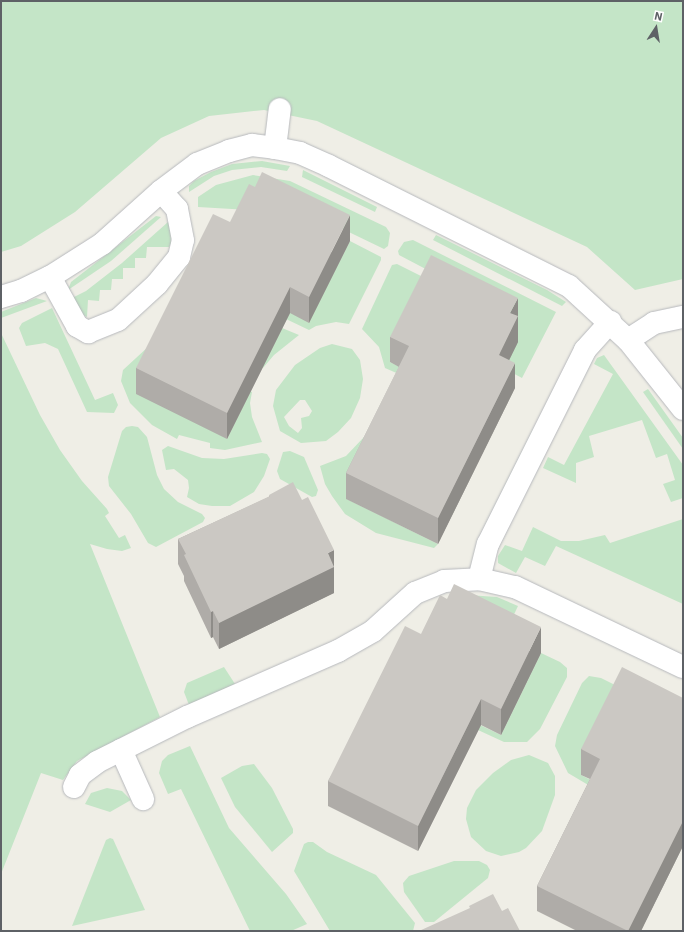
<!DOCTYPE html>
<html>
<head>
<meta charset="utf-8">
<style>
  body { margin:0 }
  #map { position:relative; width:684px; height:932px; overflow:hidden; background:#efeee6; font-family:"IBM Plex Sans",sans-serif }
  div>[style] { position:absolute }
  .green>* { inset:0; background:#c4e5c7 }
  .roads { filter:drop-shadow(0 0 1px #b6b8bc) drop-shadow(0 0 1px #b6b8bc) }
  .minor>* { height:22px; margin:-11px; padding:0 11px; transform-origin:11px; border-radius:11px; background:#fff }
  .wall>* { inset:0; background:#afaca8 }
  .shaded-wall>* { inset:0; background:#8e8c88 }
  .building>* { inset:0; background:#cbc8c3 }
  span { translate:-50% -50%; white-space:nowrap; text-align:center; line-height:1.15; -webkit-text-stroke:4px #fff; paint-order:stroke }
  .frame { position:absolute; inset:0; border:2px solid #5e6166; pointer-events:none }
  .north { position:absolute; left:636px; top:8px; width:40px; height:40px; -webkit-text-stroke:3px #fff; paint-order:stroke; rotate:12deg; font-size:11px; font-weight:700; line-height:16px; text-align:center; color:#5e6166 }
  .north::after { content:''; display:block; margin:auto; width:14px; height:18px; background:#5e6166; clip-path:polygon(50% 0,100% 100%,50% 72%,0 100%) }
</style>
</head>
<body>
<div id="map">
  <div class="green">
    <i style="clip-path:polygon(1px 1px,683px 1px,683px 279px,635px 290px,587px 247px,317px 121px,264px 110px,209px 116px,161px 138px,75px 212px,21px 246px,1px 252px)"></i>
    <i style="clip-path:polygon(262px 161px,290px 166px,287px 171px,261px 167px,232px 170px,214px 176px,189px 192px,189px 186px,194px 181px,211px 172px,232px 164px)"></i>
    <i style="clip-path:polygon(303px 170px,377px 207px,375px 212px,302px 177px)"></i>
    <i style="clip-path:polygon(253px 175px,290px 181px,386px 227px,390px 233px,388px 246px,384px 249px,326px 221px,249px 210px,198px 207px,198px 197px,216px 185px)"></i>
    <i style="clip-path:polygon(156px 216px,161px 217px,111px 261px,68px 290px,71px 282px)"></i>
    <i style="clip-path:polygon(168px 222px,170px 223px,171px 244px,169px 247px,147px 247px,146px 258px,135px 258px,135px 268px,123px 268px,123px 279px,112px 279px,111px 290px,100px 290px,99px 301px,88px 300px,87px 317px,81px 314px,70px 299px,86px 291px,122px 263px)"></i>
    <i style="clip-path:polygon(436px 235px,547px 290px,566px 302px,562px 306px,433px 240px)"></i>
    <i style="clip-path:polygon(413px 240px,556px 312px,522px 378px,505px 369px,458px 286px,399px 255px,398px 251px,404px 242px)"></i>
    <i style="clip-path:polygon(350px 241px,381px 257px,381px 260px,349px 324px,336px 322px,316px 326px,309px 330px,286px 319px,289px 313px,327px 286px)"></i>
    <i style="clip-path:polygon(397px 264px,423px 277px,390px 362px,420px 377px,417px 382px,385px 368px,379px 347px,362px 329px,392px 265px)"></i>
    <i style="clip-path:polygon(36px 298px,47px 301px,1px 318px,1px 312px)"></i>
    <i style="clip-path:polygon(52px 308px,95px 400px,113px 393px,118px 405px,114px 413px,87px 412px,58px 349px,45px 343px,26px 346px,19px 328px,22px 323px)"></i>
    <i style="clip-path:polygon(282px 328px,299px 335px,274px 355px,263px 368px,252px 363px)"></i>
    <i style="clip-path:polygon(1px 333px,40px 415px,60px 450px,82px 481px,107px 509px,109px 513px,105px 516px,119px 538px,125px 535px,131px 548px,122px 551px,107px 549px,90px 544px,160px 717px,77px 761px,63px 780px,41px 773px,1px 874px)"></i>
    <i style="clip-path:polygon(evenodd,332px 344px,352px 349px,360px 360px,363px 379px,360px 398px,351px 418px,338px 432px,326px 441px,301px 443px,280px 431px,273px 406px,276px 390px,295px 365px,320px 348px,332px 344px,300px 400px,305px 400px,312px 411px,309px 416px,301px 418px,302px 428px,298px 433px,289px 426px,284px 417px,300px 400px)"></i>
    <i style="clip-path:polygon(149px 346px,227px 439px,249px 394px,244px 388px,252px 392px,250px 403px,252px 417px,262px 442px,225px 450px,210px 448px,210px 443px,179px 435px,177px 439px,152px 425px,130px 403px,121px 381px,123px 370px)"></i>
    <i style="clip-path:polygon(604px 355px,683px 465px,683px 498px,671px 502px,663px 484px,675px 480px,667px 454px,656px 458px,642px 420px,589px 436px,594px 457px,576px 463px,576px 483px,543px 468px,548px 457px,564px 465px,613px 374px,594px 364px,597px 358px)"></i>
    <i style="clip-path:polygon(648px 389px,683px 438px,683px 449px,643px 392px)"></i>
    <i style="clip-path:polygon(132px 426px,138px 427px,147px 437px,157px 475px,164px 489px,178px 502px,202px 514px,205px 518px,203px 522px,156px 547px,148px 543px,131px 514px,109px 486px,108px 477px,122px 431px,126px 427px)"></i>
    <i style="clip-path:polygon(364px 437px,372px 443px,347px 499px,438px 544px,434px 548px,376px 533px,345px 514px,332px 496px,325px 484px,320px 466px,346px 456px)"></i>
    <i style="clip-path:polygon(168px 446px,202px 458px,224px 459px,262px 453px,267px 454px,270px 459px,264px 476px,254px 492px,230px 506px,212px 506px,199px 504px,187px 497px,189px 488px,188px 480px,174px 469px,166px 470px,162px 450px)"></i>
    <i style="clip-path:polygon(290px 451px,304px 457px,318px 490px,316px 496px,312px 497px,280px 479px,277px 471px,283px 452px)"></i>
    <i style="clip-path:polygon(683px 519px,683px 604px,556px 546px,545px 566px,525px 557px,516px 573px,498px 563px,498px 556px,505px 545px,522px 551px,533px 527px,561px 541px,579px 541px,605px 535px,610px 543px)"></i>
    <i style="clip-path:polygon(468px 595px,497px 597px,518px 606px,509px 625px)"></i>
    <i style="clip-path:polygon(541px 653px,560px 662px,567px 668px,567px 677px,540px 729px,527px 742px,504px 742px,478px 730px,480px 725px,501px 735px)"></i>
    <i style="clip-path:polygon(224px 667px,235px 684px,189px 705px,184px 692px,187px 683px)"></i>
    <i style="clip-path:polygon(589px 676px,601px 678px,683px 719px,581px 775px,599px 784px,595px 789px,568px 773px,555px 746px,557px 735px,582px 683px)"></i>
    <i style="clip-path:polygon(190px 746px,229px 828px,286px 894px,307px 924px,291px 931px,250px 931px,181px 789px,168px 794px,159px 773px,162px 761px,168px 755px)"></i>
    <i style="clip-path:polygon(529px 755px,548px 763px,555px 776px,555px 795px,542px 831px,526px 848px,519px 852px,501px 856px,486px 851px,471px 837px,466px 819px,467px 808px,476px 790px,493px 773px,511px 760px)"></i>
    <i style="clip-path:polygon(254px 764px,272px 788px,293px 829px,293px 833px,272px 852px,235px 807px,221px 778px,242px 766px)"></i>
    <i style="clip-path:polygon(107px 788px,122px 791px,131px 800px,110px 812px,85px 804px,91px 793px)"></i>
    <i style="clip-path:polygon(110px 838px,113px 839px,145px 910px,72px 926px,106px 840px)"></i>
    <i style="clip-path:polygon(308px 842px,313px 842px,327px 852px,376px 875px,415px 923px,413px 931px,330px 931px,294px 871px,304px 844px)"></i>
    <i style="clip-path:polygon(454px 861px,479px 861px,487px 865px,490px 870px,488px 878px,434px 922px,425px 922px,404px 892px,403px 883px,409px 876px)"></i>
  </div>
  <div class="roads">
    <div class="minor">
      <i style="left:275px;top:148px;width:39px;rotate:-83deg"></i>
      <i style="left:50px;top:277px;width:56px;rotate:61.1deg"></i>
      <i style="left:77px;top:326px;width:13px;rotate:29deg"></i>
      <i style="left:88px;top:332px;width:32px;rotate:-22deg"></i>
      <i style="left:118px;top:320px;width:53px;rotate:-42.7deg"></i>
      <i style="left:157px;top:284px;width:35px;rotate:-51deg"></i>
      <i style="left:179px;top:257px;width:17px;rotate:-77deg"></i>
      <i style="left:183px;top:240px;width:32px;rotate:-101deg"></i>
      <i style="left:177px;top:209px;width:24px;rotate:-132deg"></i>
      <i style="left:1px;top:297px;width:21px;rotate:-17deg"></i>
      <i style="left:21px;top:291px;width:32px;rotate:-26deg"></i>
      <i style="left:50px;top:277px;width:62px;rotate:-32.4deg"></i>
      <i style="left:102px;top:244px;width:79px;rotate:-41.9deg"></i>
      <i style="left:161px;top:191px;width:45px;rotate:-36.9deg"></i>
      <i style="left:197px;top:164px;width:35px;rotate:-22deg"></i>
      <i style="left:229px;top:151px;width:24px;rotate:-15deg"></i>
      <i style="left:252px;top:145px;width:23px;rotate:7deg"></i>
      <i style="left:275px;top:148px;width:25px;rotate:11deg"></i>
      <i style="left:300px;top:153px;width:32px;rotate:24deg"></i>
      <i style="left:329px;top:166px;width:268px;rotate:26.6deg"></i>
      <i style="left:569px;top:286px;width:80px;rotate:42.5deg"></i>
      <i style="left:628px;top:340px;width:88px;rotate:51.4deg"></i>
      <i style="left:628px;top:340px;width:31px;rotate:-33deg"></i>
      <i style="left:654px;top:323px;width:30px;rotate:-12deg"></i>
      <i style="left:479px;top:579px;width:36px;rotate:-76deg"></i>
      <i style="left:488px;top:544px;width:217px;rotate:-63.4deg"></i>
      <i style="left:585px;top:350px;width:38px;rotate:-48deg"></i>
      <i style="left:121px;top:750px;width:54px;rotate:65.8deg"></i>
      <i style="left:74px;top:787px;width:13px;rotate:-63deg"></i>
      <i style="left:80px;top:775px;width:21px;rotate:-37deg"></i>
      <i style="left:97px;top:762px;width:101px;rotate:-26.6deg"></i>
      <i style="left:187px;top:717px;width:165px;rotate:-23.6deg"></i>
      <i style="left:338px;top:651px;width:40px;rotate:-29.7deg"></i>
      <i style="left:373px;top:631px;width:57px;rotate:-42.1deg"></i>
      <i style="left:415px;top:593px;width:31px;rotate:-22deg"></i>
      <i style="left:444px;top:581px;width:35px;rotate:-3deg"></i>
      <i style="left:479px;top:579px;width:37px;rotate:13deg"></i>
      <i style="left:515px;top:587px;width:186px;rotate:25.5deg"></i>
    </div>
  </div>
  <div class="wall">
    <i style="clip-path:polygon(350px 241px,309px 323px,290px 313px,227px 439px,136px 394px,136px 368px)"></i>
    <i style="clip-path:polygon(390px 337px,518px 342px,509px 360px,515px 388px,438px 544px,346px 499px,346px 473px,399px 367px,390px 362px)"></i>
    <i style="clip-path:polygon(269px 495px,334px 566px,334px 593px,219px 649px,213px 637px,211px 638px,184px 581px,184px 576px,178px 564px,178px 539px,269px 497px)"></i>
    <i style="clip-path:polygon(421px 634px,541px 653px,501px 735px,481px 725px,418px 851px,328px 806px,328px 781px)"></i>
    <i style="clip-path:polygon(683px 698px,683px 846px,641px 931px,577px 931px,537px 911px,537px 886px,590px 779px,581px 775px,581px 749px)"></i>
  </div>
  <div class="shaded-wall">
    <i style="clip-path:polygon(350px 215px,350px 241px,309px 323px,309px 297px)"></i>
    <i style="clip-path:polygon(290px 287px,290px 313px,227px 439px,227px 413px)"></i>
    <i style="clip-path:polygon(518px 298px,518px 342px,499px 381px,499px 355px,510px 313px)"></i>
    <i style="clip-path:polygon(515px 363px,515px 388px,438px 544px,438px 518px)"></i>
    <i style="clip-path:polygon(334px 550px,334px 593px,219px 649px,219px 623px,328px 553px)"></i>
    <i style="clip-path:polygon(213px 611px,213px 637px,211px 638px,211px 612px)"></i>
    <i style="clip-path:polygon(541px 627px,541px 653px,501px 735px,501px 709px)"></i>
    <i style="clip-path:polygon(481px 699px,481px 725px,418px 851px,418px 826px)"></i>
    <i style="clip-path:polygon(683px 821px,683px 846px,641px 931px,628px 931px)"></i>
  </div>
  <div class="building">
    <i style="clip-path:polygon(262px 172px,350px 215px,309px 297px,290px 287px,227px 413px,136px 368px,213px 214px,230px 222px,249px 184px,255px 187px)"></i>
    <i style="clip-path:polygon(431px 255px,518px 298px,510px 313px,518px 316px,499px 355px,515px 363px,438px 518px,346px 473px,409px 346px,390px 337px)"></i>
    <i style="clip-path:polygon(293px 482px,302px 500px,308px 497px,334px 550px,328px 553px,334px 567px,219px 623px,213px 611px,211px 612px,184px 555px,186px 554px,178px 539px,270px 496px,269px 495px)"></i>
    <i style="clip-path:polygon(454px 584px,541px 627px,501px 709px,481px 699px,418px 826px,328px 781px,405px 626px,421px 634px,440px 595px,447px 599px)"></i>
    <i style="clip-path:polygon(622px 667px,683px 698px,683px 821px,628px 931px,537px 886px,600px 759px,581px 749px)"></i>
    <i style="clip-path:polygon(493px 894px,502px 911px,508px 908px,520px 931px,419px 931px,470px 908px,469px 906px)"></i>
  </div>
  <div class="frame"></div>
  <div class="north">N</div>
</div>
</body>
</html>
